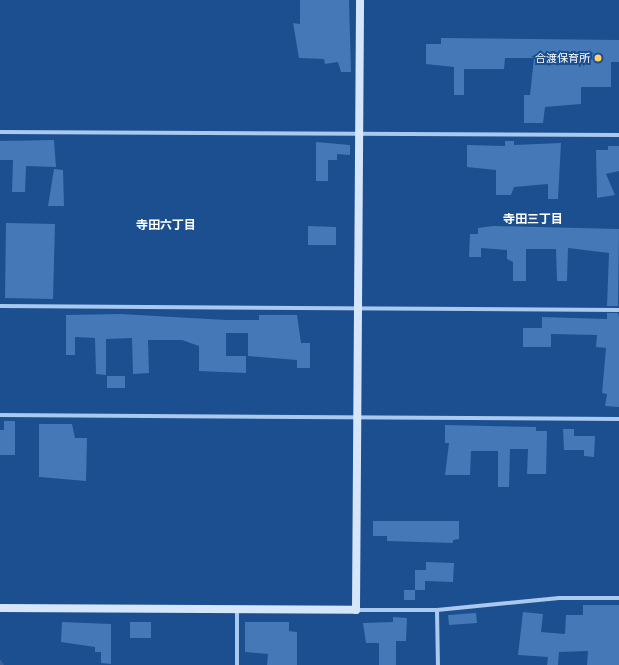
<!DOCTYPE html>
<html>
<head>
<meta charset="utf-8">
<style>
  body { margin:0 }
  #map { position:relative; width:619px; height:665px; overflow:hidden; background:#1b4f8f; font-family:Quicksand,"Noto Sans JP",sans-serif }
  div>[style] { position:absolute }
  .stream>* { height:3.5px; margin:-1.75px; padding:0 1.75px; transform-origin:1.75px; border-radius:1.75px; background:#3c6290 }
  .building>* { inset:0; background:#4478b7 }
  .street>* { height:4px; margin:-2px; padding:0 2px; transform-origin:2px; border-radius:2px; background:#a9c9ee }
  .secondary>* { height:8px; margin:-4px; padding:0 4px; transform-origin:4px; border-radius:4px; background:#d6e6fa }
  .dots>* { width:11px; height:11px; translate:-50% -50%; box-sizing:border-box; border:2px solid #1b4f8f; border-radius:50% }
  span { translate:-50% -50%; white-space:nowrap; text-align:center; line-height:1.15; -webkit-text-stroke:4px #1b4f8f; paint-order:stroke }
  .poi-label { font-size:11px; color:#fff }
  .right { translate:-100% -50%; text-align:right }
  .neighbourhood-label { font-size:12px; color:#fff; font-weight:700 }
</style>
</head>
<body>
<div id="map">
  <div class="stream">
    <i style="left:0;top:662px;width:4px;rotate:56deg"></i>
  </div>
  <div class="building">
    <i style="clip-path:polygon(300px 0,349px 0,351px 72px,341px 72px,338px 62px,325px 64px,324px 59px,299px 58px,293px 23px,300px 24px)"></i>
    <i style="clip-path:polygon(441px 38px,619px 40px,619px 62px,611px 62px,611px 87px,581px 87px,581px 104px,545px 107px,543px 123px,524px 123px,524px 95px,530px 95px,534px 58px,505px 58px,504px 69px,464px 69px,464px 95px,454px 95px,454px 67px,426px 64px,426px 44px,441px 44px)"></i>
    <i style="clip-path:polygon(54px 140px,56px 167px,26px 166px,25px 192px,12px 192px,13px 160px,0 160px,0 141px)"></i>
    <i style="clip-path:polygon(505px 141px,514px 141px,514px 145px,561px 143px,558px 199px,548px 199px,548px 184px,514px 187px,511px 195px,496px 195px,496px 170px,467px 167px,467px 145px,505px 146px)"></i>
    <i style="clip-path:polygon(316px 142px,350px 145px,350px 155px,337px 154px,337px 160px,328px 160px,328px 181px,316px 181px)"></i>
    <i style="clip-path:polygon(608px 146px,619px 146px,619px 171px,606px 174px,615px 195px,597px 198px,596px 150px,608px 150px)"></i>
    <i style="clip-path:polygon(54px 169px,63px 170px,64px 206px,48px 206px)"></i>
    <i style="clip-path:polygon(6px 223px,55px 224px,53px 299px,5px 298px)"></i>
    <i style="clip-path:polygon(308px 226px,336px 227px,336px 245px,308px 245px)"></i>
    <i style="clip-path:polygon(493px 226px,619px 229px,618px 306px,607px 306px,609px 253px,568px 248px,567px 281px,557px 281px,556px 249px,526px 249px,526px 281px,513px 281px,513px 262px,507px 259px,507px 250px,481px 248px,481px 257px,469px 257px,470px 234px,478px 234px,478px 228px)"></i>
    <i style="clip-path:polygon(607px 313px,618px 313px,619px 317px,619px 407px,605px 406px,607px 394px,602px 393px,606px 348px,596px 347px,597px 335px,551px 334px,551px 347px,523px 347px,523px 328px,542px 328px,542px 317px,607px 319px)"></i>
    <i style="clip-path:polygon(120px 314px,226px 320px,259px 320px,259px 315px,297px 315px,301px 343px,310px 343px,310px 368px,297px 368px,297px 360px,248px 356px,248px 333px,226px 333px,226px 356px,246px 356px,246px 373px,199px 371px,199px 346px,182px 340px,148px 340px,149px 373px,133px 374px,132px 338px,106px 339px,106px 375px,96px 374px,95px 338px,75px 337px,75px 355px,66px 355px,66px 315px)"></i>
    <i style="clip-path:polygon(107px 376px,125px 376px,125px 388px,107px 388px)"></i>
    <i style="clip-path:polygon(4px 421px,15px 421px,15px 455px,0 455px,0 430px,4px 430px)"></i>
    <i style="clip-path:polygon(39px 424px,72px 424px,75px 438px,87px 438px,86px 481px,39px 477px)"></i>
    <i style="clip-path:polygon(445px 425px,536px 427px,536px 431px,547px 431px,546px 474px,527px 474px,528px 449px,510px 449px,509px 487px,498px 487px,498px 451px,471px 451px,470px 475px,445px 475px,449px 443px,445px 443px)"></i>
    <i style="clip-path:polygon(563px 429px,574px 429px,574px 436px,595px 436px,594px 457px,584px 456px,584px 450px,564px 450px)"></i>
    <i style="clip-path:polygon(373px 521px,459px 521px,459px 539px,453px 540px,453px 543px,387px 541px,387px 536px,373px 536px)"></i>
    <i style="clip-path:polygon(426px 562px,454px 563px,453px 582px,425px 581px,425px 590px,415px 590px,415px 570px,426px 570px)"></i>
    <i style="clip-path:polygon(404px 590px,415px 590px,415px 600px,404px 600px)"></i>
    <i style="clip-path:polygon(583px 605px,619px 605px,619px 665px,587px 665px,588px 651px,559px 652px,558px 665px,547px 665px,548px 657px,518px 655px,523px 612px,543px 614px,541px 632px,565px 634px,566px 615px,583px 615px)"></i>
    <i style="clip-path:polygon(476px 613px,477px 623px,449px 625px,448px 615px)"></i>
    <i style="clip-path:polygon(393px 617px,407px 618px,406px 641px,396px 641px,396px 665px,379px 665px,379px 643px,366px 643px,363px 623px,393px 622px)"></i>
    <i style="clip-path:polygon(62px 622px,111px 624px,111px 664px,101px 663px,101px 652px,95px 652px,95px 647px,61px 642px)"></i>
    <i style="clip-path:polygon(130px 622px,151px 622px,151px 638px,130px 638px)"></i>
    <i style="clip-path:polygon(245px 622px,289px 622px,289px 631px,297px 632px,297px 665px,267px 665px,268px 654px,245px 652px)"></i>
  </div>
  <div class="street">
    <i style="left:0;top:132px;width:619px;rotate:0.28deg"></i>
    <i style="left:0;top:306px;width:619px;rotate:0.37deg"></i>
    <i style="left:0;top:415px;width:619px;rotate:0.37deg"></i>
    <i style="left:356px;top:610px;width:81px"></i>
    <i style="left:437px;top:610px;width:123px;rotate:-5.6deg"></i>
    <i style="left:559px;top:598px;width:60px"></i>
    <i style="left:437px;top:610px;width:55px;rotate:89deg"></i>
    <i style="left:237px;top:665px;width:55px;rotate:-90deg"></i>
  </div>
  <div class="secondary">
    <i style="left:0;top:608px;width:356px;rotate:0.3deg"></i>
    <i style="left:356px;top:610px;width:610px;rotate:-89.62deg"></i>
  </div>
  <div class="dots">
    <i style="left:598px;top:58px;background:#ffd166"></i>
  </div>
  <div class="poi-label">
    <span class="right" style="left:590px;top:58px">合渡保育所</span>
  </div>
  <div class="neighbourhood-label">
    <span style="left:533px;top:219px">寺田三丁目</span>
    <span style="left:166px;top:225px">寺田六丁目</span>
  </div>
</div>
</body>
</html>
